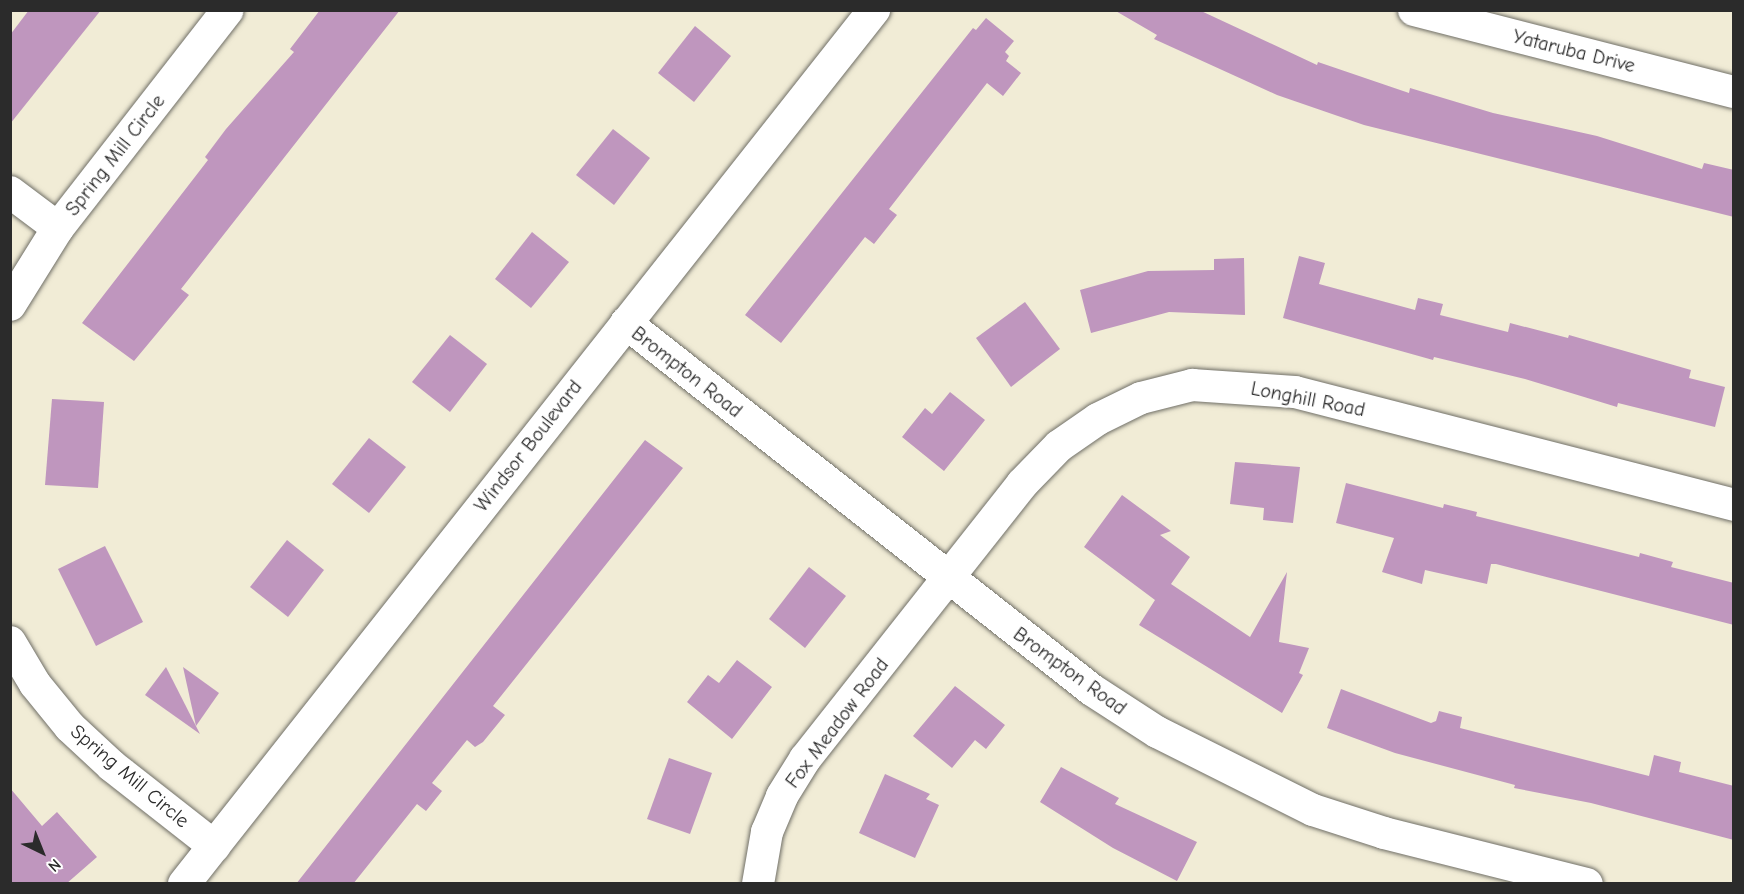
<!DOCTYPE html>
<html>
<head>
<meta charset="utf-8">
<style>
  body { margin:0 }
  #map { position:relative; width:1744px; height:894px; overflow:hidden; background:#f1ecd6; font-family:"Comic Neue",sans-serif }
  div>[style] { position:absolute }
  .building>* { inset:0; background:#bf96be }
  .roads { filter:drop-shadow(0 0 2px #706f67) drop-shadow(0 0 2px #706f67) }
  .minor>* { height:32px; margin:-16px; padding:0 16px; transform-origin:16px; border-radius:16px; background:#fff }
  span { translate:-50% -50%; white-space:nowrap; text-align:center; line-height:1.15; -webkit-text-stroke:4.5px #fff; paint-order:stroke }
  .street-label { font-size:20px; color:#2b2b2b }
  .frame { position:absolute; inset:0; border:12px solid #2b2b2b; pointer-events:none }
  .north { position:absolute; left:12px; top:822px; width:60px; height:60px; -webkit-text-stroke:4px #fff; paint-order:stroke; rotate:137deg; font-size:16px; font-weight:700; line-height:24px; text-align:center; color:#2b2b2b }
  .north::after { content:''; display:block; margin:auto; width:21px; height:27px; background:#2b2b2b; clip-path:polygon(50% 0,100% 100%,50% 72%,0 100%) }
</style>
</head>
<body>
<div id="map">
  <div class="building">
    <i style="clip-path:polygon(29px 10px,101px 10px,10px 124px,10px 35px)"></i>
    <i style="clip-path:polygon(320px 10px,400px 10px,181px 289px,189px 295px,134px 361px,82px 323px,208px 160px,205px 157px,226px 129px,294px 52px,290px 49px)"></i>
    <i style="clip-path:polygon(1114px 10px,1199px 10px,1317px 65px,1318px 62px,1409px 93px,1410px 88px,1493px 113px,1597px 136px,1702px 169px,1704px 163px,1734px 170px,1734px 217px,1364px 125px,1277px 95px,1154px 39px,1157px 35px)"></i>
    <i style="clip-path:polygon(986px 18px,1014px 41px,1005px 52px,1009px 56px,1006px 61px,1021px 73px,1003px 96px,987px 83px,889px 209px,897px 215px,874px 244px,865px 237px,781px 343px,745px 315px,973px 28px,976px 30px)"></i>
    <i style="clip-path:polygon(695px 26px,731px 56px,694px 102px,658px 73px)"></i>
    <i style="clip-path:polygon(613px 129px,650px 158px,614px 205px,576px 175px)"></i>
    <i style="clip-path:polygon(532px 232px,569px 262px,531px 308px,495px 279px)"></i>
    <i style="clip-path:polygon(1299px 256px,1325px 263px,1319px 284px,1415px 310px,1418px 298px,1443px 304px,1440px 315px,1508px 332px,1510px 323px,1568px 338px,1569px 335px,1691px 370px,1689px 378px,1725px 387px,1715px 427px,1618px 403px,1617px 407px,1525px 379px,1434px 357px,1433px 360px,1283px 318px)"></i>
    <i style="clip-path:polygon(1244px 258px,1245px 315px,1169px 312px,1091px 333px,1080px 290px,1148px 271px,1214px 270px,1214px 259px)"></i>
    <i style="clip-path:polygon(1025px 302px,1060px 349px,1011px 387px,976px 338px)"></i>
    <i style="clip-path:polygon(450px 335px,487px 364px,450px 412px,412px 382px)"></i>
    <i style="clip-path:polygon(950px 392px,985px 420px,944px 471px,902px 437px,925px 408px,932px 414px)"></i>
    <i style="clip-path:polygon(52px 399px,104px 402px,98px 488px,45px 485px)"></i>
    <i style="clip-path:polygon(369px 438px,406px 467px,369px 513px,332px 484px)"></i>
    <i style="clip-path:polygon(645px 440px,683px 468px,493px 706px,505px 715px,483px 742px,475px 747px,467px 740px,432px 783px,442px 791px,426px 811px,417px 804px,353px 884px,296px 884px)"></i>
    <i style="clip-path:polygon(1235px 462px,1300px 467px,1293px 523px,1263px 520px,1264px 508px,1230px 504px)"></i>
    <i style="clip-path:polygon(1346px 483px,1443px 508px,1444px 504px,1477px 512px,1476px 516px,1639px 557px,1640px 553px,1673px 562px,1671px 567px,1734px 583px,1734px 625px,1496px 564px,1491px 564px,1487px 584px,1425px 570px,1422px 584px,1382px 572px,1394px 538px,1336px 523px)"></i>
    <i style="clip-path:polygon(1122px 495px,1171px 531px,1160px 535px,1190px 557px,1171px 584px,1250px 637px,1287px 572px,1279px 642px,1309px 648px,1299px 673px,1303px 675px,1282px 713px,1139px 625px,1155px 600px,1084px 547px)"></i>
    <i style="clip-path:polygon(287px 540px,324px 570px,288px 617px,250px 587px)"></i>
    <i style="clip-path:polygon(105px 546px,143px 622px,96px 646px,58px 569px)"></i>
    <i style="clip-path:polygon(809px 567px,846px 596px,805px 648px,769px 619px)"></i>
    <i style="clip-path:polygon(737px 660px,772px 687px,732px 739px,687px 702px,708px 675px,719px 683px)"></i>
    <i style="clip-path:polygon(166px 667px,200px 734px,145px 695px)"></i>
    <i style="clip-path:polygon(183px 667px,219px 693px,196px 726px)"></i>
    <i style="clip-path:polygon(955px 686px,1005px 725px,986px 749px,975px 740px,952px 768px,913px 736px)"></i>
    <i style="clip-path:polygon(1341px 689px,1431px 723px,1436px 721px,1439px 711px,1462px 717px,1460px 728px,1649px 776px,1654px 755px,1681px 762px,1679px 772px,1734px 786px,1734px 840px,1591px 803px,1514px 788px,1515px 785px,1395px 753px,1327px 728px)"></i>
    <i style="clip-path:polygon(669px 758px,712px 773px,690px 834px,647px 819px)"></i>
    <i style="clip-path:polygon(1061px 767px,1119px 798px,1115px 804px,1197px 842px,1177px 881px,1113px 848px,1040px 802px)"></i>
    <i style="clip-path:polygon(885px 774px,930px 794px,926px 799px,939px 805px,915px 858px,859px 833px)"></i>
    <i style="clip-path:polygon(10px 788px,42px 826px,57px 812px,97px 857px,66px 884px,10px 884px)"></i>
  </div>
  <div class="roads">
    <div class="minor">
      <i style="left:1414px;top:10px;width:330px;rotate:14.4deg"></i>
      <i style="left:10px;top:192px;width:60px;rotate:36.9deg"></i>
      <i style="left:10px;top:305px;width:91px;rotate:-58.1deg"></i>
      <i style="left:58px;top:228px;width:276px;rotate:-52.1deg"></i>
      <i style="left:626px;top:323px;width:593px;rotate:38.22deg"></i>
      <i style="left:1092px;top:690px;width:77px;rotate:32.9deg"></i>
      <i style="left:1157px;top:732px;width:174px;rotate:26.6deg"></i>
      <i style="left:1313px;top:810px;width:75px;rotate:17.9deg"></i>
      <i style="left:1384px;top:833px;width:209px;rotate:14.1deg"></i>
      <i style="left:10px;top:642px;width:49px;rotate:59.2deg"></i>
      <i style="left:35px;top:684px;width:55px;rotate:50.9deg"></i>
      <i style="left:70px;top:727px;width:57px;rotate:42.9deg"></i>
      <i style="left:112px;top:766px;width:130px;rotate:38.1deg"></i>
      <i style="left:184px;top:884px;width:1114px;rotate:-51.71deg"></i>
      <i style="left:758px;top:884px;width:53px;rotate:-80.2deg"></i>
      <i style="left:767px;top:832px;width:39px;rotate:-67deg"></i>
      <i style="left:782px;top:796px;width:44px;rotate:-58.1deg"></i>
      <i style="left:805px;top:759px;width:350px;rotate:-51.7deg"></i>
      <i style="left:1022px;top:484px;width:53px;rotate:-45.8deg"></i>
      <i style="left:1059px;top:446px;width:47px;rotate:-34.7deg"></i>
      <i style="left:1098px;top:419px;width:48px;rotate:-26deg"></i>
      <i style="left:1141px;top:398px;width:53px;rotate:-14.3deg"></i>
      <i style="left:1192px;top:385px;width:103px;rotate:3.9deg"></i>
      <i style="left:1295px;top:392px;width:453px;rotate:14.4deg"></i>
    </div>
  </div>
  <div class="street-label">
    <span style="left:1574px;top:51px;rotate:14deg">Yataruba Drive</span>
    <span style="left:115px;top:155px;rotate:-52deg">Spring Mill Circle</span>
    <span style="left:687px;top:372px;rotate:38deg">Brompton Road</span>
    <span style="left:1308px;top:399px;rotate:11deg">Longhill Road</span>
    <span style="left:528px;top:446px;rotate:-52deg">Windsor Boulevard</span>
    <span style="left:1070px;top:671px;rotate:36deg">Brompton Road</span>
    <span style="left:837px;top:723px;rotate:-53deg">Fox Meadow Road</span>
    <span style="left:130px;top:776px;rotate:40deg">Spring Mill Circle</span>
  </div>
  <div class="frame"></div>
  <div class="north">N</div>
</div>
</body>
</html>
